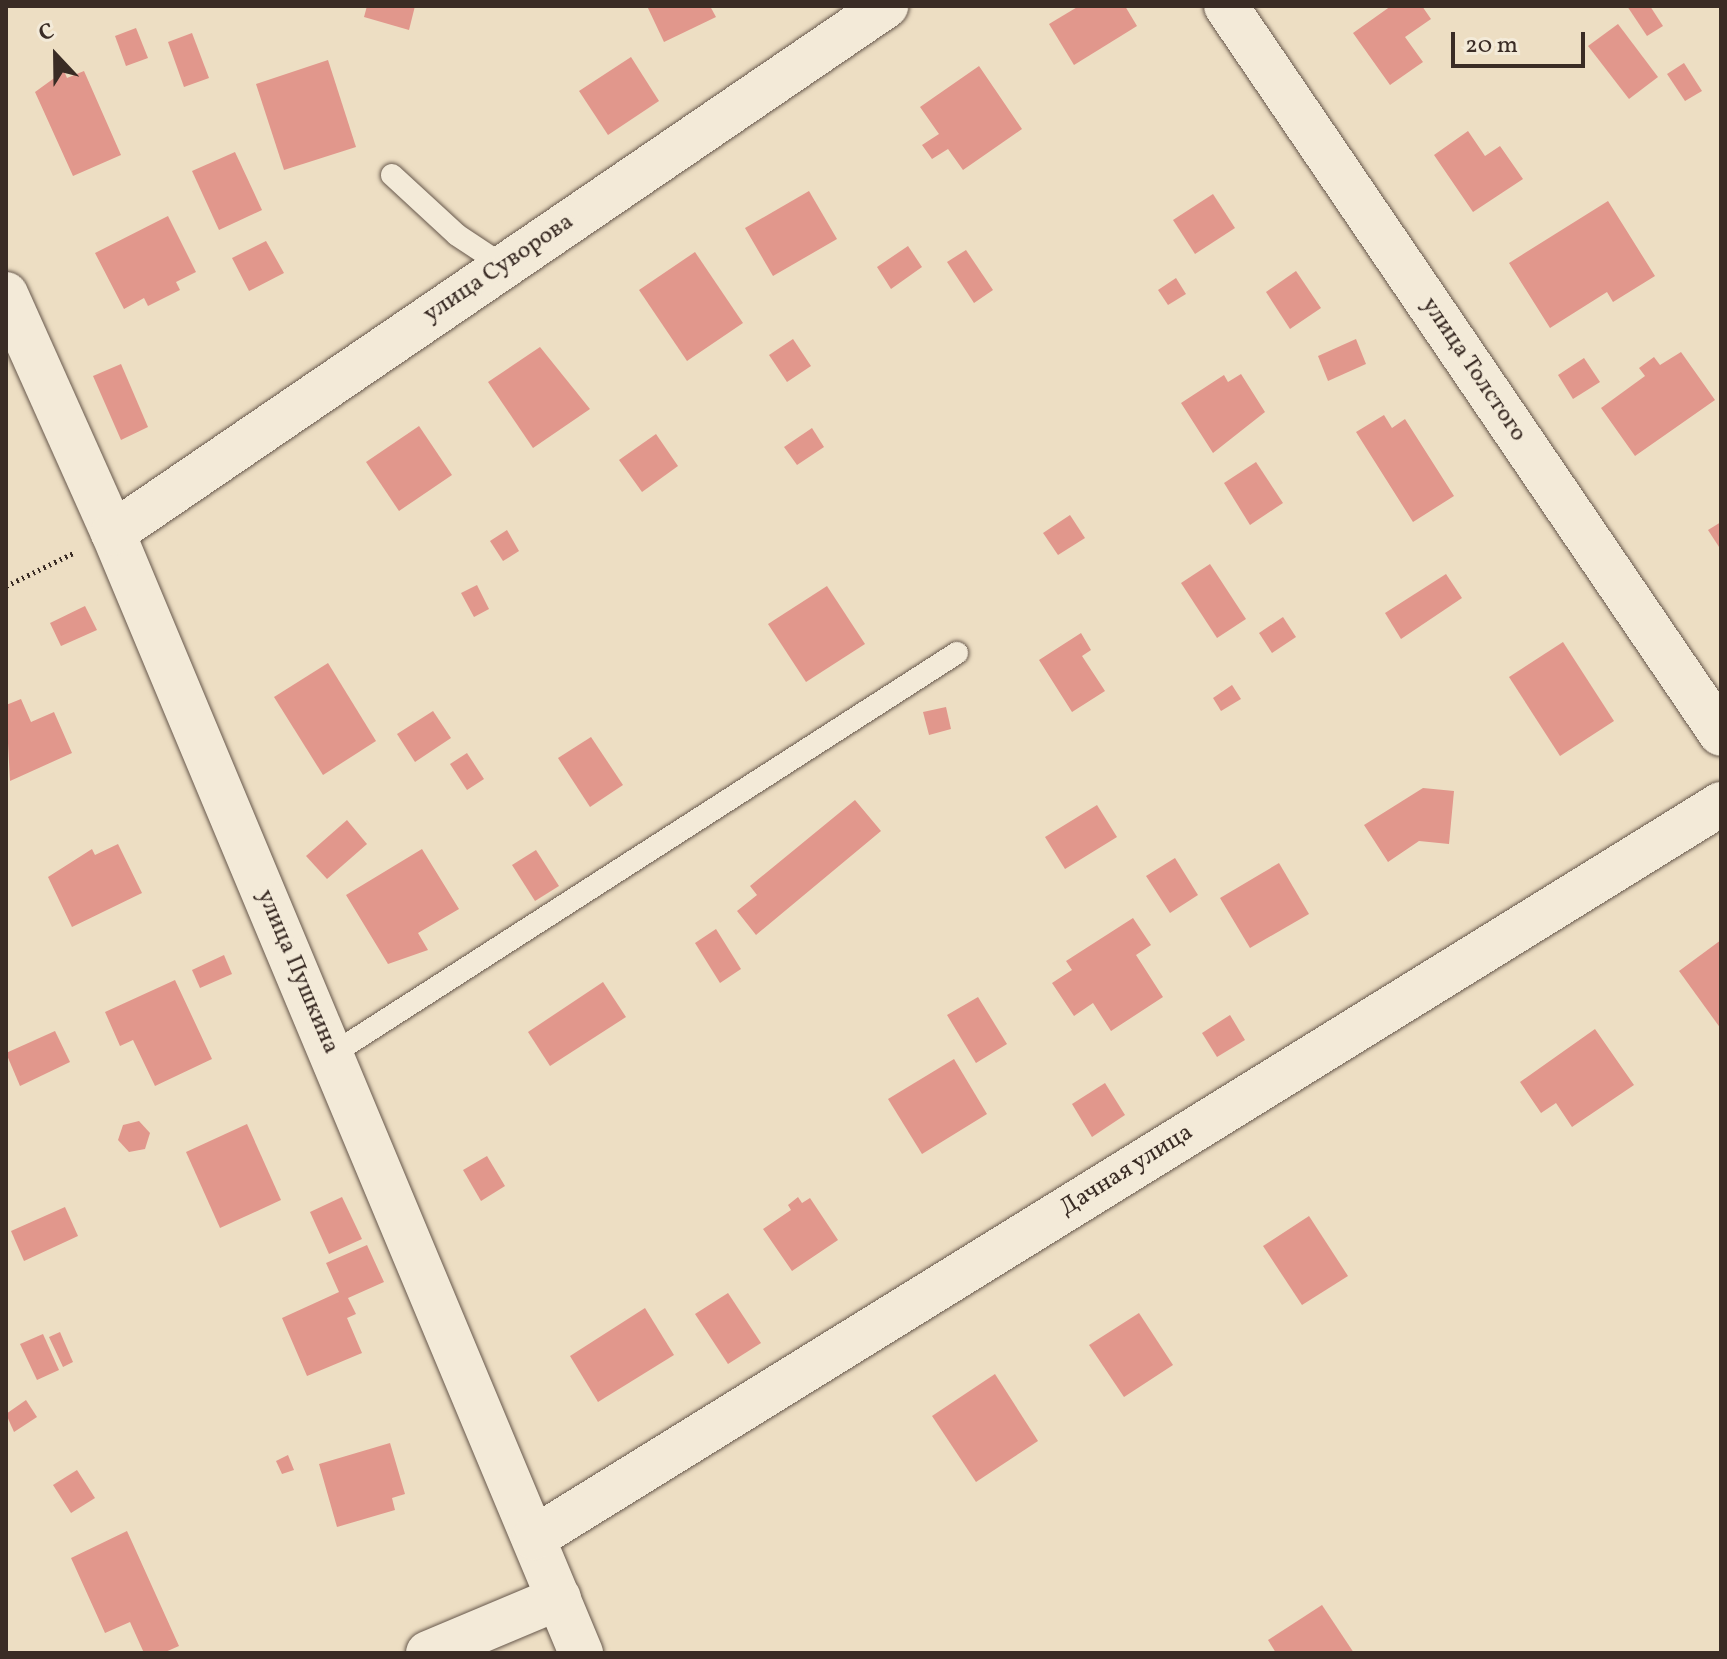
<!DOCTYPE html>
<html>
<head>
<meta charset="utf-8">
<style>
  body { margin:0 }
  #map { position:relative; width:1727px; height:1659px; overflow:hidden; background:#eddec3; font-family:Vollkorn,serif }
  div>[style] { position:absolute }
  .building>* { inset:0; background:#e1978c }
  .path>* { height:5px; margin-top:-2.5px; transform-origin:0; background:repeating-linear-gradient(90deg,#3a2c25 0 2px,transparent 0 6px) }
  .roads { filter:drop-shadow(0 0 2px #67584c) drop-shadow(0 0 2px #67584c) }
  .service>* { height:22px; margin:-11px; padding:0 11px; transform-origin:11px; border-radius:11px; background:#f3ead8 }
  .minor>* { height:44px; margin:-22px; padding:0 22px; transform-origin:22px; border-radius:22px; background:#f3ead8 }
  span { translate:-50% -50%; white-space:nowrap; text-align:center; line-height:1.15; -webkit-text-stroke:8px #f3ead8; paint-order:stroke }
  .street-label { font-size:24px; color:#3a2c25 }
  .frame { position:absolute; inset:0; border:8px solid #3a2c25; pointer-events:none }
  .north { position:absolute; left:16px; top:16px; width:80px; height:80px; -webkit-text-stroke:6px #f3ead8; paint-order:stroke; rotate:338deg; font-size:22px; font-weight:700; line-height:32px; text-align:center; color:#3a2c25 }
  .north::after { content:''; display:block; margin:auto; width:28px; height:36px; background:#3a2c25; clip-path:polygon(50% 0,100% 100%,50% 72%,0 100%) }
  .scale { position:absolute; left:1451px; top:32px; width:134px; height:36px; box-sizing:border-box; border:4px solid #3a2c25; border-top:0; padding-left:10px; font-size:24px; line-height:28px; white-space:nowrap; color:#3a2c25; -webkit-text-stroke:6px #f3ead8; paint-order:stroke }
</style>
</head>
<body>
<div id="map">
  <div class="building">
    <i style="clip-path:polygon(367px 6px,415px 6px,409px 30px,364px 17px)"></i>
    <i style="clip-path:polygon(647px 6px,710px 6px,716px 17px,664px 42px)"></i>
    <i style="clip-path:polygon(1079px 6px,1125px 6px,1137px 26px,1074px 65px,1049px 24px)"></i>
    <i style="clip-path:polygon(1391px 6px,1422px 6px,1431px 19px,1405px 37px,1423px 62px,1390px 85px,1353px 33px)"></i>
    <i style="clip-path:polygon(1627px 6px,1650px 6px,1663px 26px,1647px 36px)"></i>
    <i style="clip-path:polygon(1618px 24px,1658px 77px,1629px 99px,1588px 46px)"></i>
    <i style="clip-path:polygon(136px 28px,148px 58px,126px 66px,115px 36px)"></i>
    <i style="clip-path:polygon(192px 33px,209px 78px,184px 87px,168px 42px)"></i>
    <i style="clip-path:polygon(631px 57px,659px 101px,608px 135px,579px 91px)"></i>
    <i style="clip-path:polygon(328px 60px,356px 147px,284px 170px,256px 84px)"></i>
    <i style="clip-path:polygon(1684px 63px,1702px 91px,1685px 101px,1667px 74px)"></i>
    <i style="clip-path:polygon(979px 66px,1022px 129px,963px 170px,948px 149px,932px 159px,922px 145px,939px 134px,920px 107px)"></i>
    <i style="clip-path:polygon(64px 71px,67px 78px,84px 71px,121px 155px,73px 176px,35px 92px)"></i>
    <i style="clip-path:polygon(1468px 131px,1485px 156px,1500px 146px,1523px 179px,1473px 212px,1434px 155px)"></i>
    <i style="clip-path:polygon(235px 152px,262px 210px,219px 230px,192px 171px)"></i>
    <i style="clip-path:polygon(809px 191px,837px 239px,773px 276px,745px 228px)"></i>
    <i style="clip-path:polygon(1213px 194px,1235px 228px,1195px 254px,1173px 220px)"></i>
    <i style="clip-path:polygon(1608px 201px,1655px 276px,1613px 302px,1607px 292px,1550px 328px,1509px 263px)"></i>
    <i style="clip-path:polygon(168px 216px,196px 272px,176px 282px,180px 290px,148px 306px,144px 298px,124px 309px,95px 253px)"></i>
    <i style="clip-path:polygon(266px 241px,284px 273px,249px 291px,232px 258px)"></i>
    <i style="clip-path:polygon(908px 246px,922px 267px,891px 289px,877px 267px)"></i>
    <i style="clip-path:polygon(966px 250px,993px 290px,974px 303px,947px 262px)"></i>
    <i style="clip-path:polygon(695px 252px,743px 323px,687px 361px,639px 290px)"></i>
    <i style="clip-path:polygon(1296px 271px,1321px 308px,1290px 329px,1266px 292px)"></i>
    <i style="clip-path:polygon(1176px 278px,1186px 294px,1168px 305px,1158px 290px)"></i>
    <i style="clip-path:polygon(793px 339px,811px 366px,787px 382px,769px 355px)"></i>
    <i style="clip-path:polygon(1356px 339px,1366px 364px,1328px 381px,1318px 356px)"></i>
    <i style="clip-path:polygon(540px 347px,590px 409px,533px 448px,488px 382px)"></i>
    <i style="clip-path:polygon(1681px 352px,1715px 400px,1635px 456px,1601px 408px,1645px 376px,1639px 368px,1654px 357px,1660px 365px)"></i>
    <i style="clip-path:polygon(1584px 358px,1600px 382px,1573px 399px,1558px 375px)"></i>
    <i style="clip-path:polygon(121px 364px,148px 427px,121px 440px,93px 376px)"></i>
    <i style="clip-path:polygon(1241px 374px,1265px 412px,1213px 453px,1181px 403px,1224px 375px,1228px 382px)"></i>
    <i style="clip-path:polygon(1384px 415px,1392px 428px,1405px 419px,1454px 496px,1413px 522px,1356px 432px)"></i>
    <i style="clip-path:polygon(419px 426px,452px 475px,399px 511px,366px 462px)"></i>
    <i style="clip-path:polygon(812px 428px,824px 447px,797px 465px,784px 447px)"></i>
    <i style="clip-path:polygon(656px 434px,678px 466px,642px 492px,619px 460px)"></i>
    <i style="clip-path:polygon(1256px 462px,1283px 503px,1250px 525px,1224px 483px)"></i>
    <i style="clip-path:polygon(1070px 515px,1085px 538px,1058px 555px,1043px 533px)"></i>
    <i style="clip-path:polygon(1721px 522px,1721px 550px,1708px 530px)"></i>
    <i style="clip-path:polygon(507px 530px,519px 551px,503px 561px,490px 541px)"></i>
    <i style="clip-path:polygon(1210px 564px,1246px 619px,1217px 638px,1181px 583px)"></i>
    <i style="clip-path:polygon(1446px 574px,1462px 598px,1401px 639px,1385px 613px)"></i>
    <i style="clip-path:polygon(477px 585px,489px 609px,474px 617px,461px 593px)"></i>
    <i style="clip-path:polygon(827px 586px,865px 644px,806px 682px,768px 624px)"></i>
    <i style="clip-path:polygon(85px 606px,97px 630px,61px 646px,50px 623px)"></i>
    <i style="clip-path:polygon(1283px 617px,1296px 637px,1272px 653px,1259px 633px)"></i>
    <i style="clip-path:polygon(1081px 633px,1091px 650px,1082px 656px,1105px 691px,1072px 712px,1039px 660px)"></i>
    <i style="clip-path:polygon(1563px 642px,1614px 721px,1560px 756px,1509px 677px)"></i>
    <i style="clip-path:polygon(328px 663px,376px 741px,323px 775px,274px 697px)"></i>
    <i style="clip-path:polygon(1232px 685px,1241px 699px,1221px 711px,1213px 698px)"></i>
    <i style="clip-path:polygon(21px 699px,31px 722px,54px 712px,72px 753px,10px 781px,6px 705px)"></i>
    <i style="clip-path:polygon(946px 707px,951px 729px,929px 735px,923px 712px)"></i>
    <i style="clip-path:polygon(433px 711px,451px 738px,415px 762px,397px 734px)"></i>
    <i style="clip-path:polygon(591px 737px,623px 785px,590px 807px,558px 758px)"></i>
    <i style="clip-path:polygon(467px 753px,484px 779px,467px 790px,450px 764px)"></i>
    <i style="clip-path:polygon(1423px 788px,1454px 791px,1449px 844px,1419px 841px,1388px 862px,1364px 825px)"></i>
    <i style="clip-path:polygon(855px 800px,881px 831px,756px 935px,737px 911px,757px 895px,750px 886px)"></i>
    <i style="clip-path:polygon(1097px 805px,1117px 837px,1065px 869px,1045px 837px)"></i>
    <i style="clip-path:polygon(347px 820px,367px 844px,327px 879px,306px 856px)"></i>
    <i style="clip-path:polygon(118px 844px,142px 893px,72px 927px,48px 877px,92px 849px,95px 855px)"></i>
    <i style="clip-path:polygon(422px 849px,459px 909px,418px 933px,428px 950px,388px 964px,346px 895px)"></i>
    <i style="clip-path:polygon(536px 850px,559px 886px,535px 901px,512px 865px)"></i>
    <i style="clip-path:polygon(1175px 858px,1198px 895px,1170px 913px,1146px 876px)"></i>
    <i style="clip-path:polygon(1279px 863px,1309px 914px,1250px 948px,1220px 898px)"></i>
    <i style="clip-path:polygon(1133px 918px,1151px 945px,1136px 955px,1163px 997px,1111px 1031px,1093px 1003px,1074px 1016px,1052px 983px,1072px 970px,1066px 961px)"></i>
    <i style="clip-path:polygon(716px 929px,741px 969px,720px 983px,695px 943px)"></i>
    <i style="clip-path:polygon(1721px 940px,1721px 1029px,1679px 971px)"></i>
    <i style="clip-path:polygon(224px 955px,232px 974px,200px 988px,192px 970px)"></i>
    <i style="clip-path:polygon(175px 980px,212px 1059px,155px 1086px,133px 1040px,120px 1046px,105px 1012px)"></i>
    <i style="clip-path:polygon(603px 982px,626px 1017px,550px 1066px,528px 1032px)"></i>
    <i style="clip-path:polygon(978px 997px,1007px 1044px,976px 1063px,947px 1015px)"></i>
    <i style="clip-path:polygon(1230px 1015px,1245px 1040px,1217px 1057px,1202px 1033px)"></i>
    <i style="clip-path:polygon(1595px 1029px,1634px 1085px,1572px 1127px,1556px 1103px,1541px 1113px,1520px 1082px)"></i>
    <i style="clip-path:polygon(55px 1031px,70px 1062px,20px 1086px,6px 1053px)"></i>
    <i style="clip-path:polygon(954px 1059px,987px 1114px,922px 1154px,888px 1099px)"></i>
    <i style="clip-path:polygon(1105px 1083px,1125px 1115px,1092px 1137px,1072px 1104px)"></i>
    <i style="clip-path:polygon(139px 1121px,150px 1133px,145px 1149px,129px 1152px,118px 1140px,123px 1125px)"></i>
    <i style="clip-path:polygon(247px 1124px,281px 1200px,220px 1228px,186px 1152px)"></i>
    <i style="clip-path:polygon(487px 1156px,505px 1186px,481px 1201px,463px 1170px)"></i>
    <i style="clip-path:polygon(342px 1197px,362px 1239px,329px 1254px,310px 1212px)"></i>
    <i style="clip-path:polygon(798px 1197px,802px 1203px,810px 1198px,838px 1240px,792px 1271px,763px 1229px,791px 1210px,788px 1205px)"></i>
    <i style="clip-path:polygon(65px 1207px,78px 1236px,24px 1261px,11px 1231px)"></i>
    <i style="clip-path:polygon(1309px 1216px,1348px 1276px,1302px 1305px,1263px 1246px)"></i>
    <i style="clip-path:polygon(367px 1245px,384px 1282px,348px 1298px,356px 1314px,347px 1318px,362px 1353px,307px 1376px,282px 1318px,339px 1292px,326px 1263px)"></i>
    <i style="clip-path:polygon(728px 1293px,761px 1343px,728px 1364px,695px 1314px)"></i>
    <i style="clip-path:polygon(645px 1308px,674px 1355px,598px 1402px,570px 1356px)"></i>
    <i style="clip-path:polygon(1139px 1313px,1173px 1365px,1124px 1397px,1089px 1345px)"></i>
    <i style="clip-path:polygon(60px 1332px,73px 1362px,63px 1367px,49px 1337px)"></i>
    <i style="clip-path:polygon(43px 1334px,59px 1370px,37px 1380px,20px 1344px)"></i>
    <i style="clip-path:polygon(995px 1374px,1038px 1441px,976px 1482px,932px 1416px)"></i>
    <i style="clip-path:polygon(26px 1400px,37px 1417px,14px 1432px,6px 1414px)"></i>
    <i style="clip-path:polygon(390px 1443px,405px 1494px,392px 1498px,395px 1510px,337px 1527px,319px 1464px)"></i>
    <i style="clip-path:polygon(288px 1455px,294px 1470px,282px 1474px,276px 1461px)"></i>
    <i style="clip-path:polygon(77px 1470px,95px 1498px,71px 1513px,53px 1485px)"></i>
    <i style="clip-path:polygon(127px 1531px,179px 1646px,163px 1653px,144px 1653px,130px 1622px,105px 1633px,71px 1558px)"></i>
    <i style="clip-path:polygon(1322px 1605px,1354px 1653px,1276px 1653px,1268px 1640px)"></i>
  </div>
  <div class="path">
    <i style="left:6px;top:586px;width:75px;rotate:-26.2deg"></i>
  </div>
  <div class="roads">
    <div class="service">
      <i style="left:392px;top:175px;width:88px;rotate:42.7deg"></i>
      <i style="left:457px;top:235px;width:56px;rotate:33.4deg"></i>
      <i style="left:331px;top:1055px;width:744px;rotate:-32.71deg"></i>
    </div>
    <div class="minor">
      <i style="left:1226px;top:6px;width:880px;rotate:55.79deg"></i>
      <i style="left:6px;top:294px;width:262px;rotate:65.9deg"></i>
      <i style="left:113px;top:533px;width:1214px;rotate:67.32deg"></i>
      <i style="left:113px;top:533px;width:936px;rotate:-34.28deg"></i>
      <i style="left:534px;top:1538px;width:1396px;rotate:-31.73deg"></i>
      <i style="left:428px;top:1653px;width:142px;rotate:-22.8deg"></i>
    </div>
  </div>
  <div class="street-label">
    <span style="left:499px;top:269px;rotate:-34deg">улица Суворова</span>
    <span style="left:1473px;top:370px;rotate:56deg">улица Толстого</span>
    <span style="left:297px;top:972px;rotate:67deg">улица Пушкина</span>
    <span style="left:1127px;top:1171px;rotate:-32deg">Дачная улица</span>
  </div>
  <div class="frame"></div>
  <div class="north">С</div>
  <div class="scale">20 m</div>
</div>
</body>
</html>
